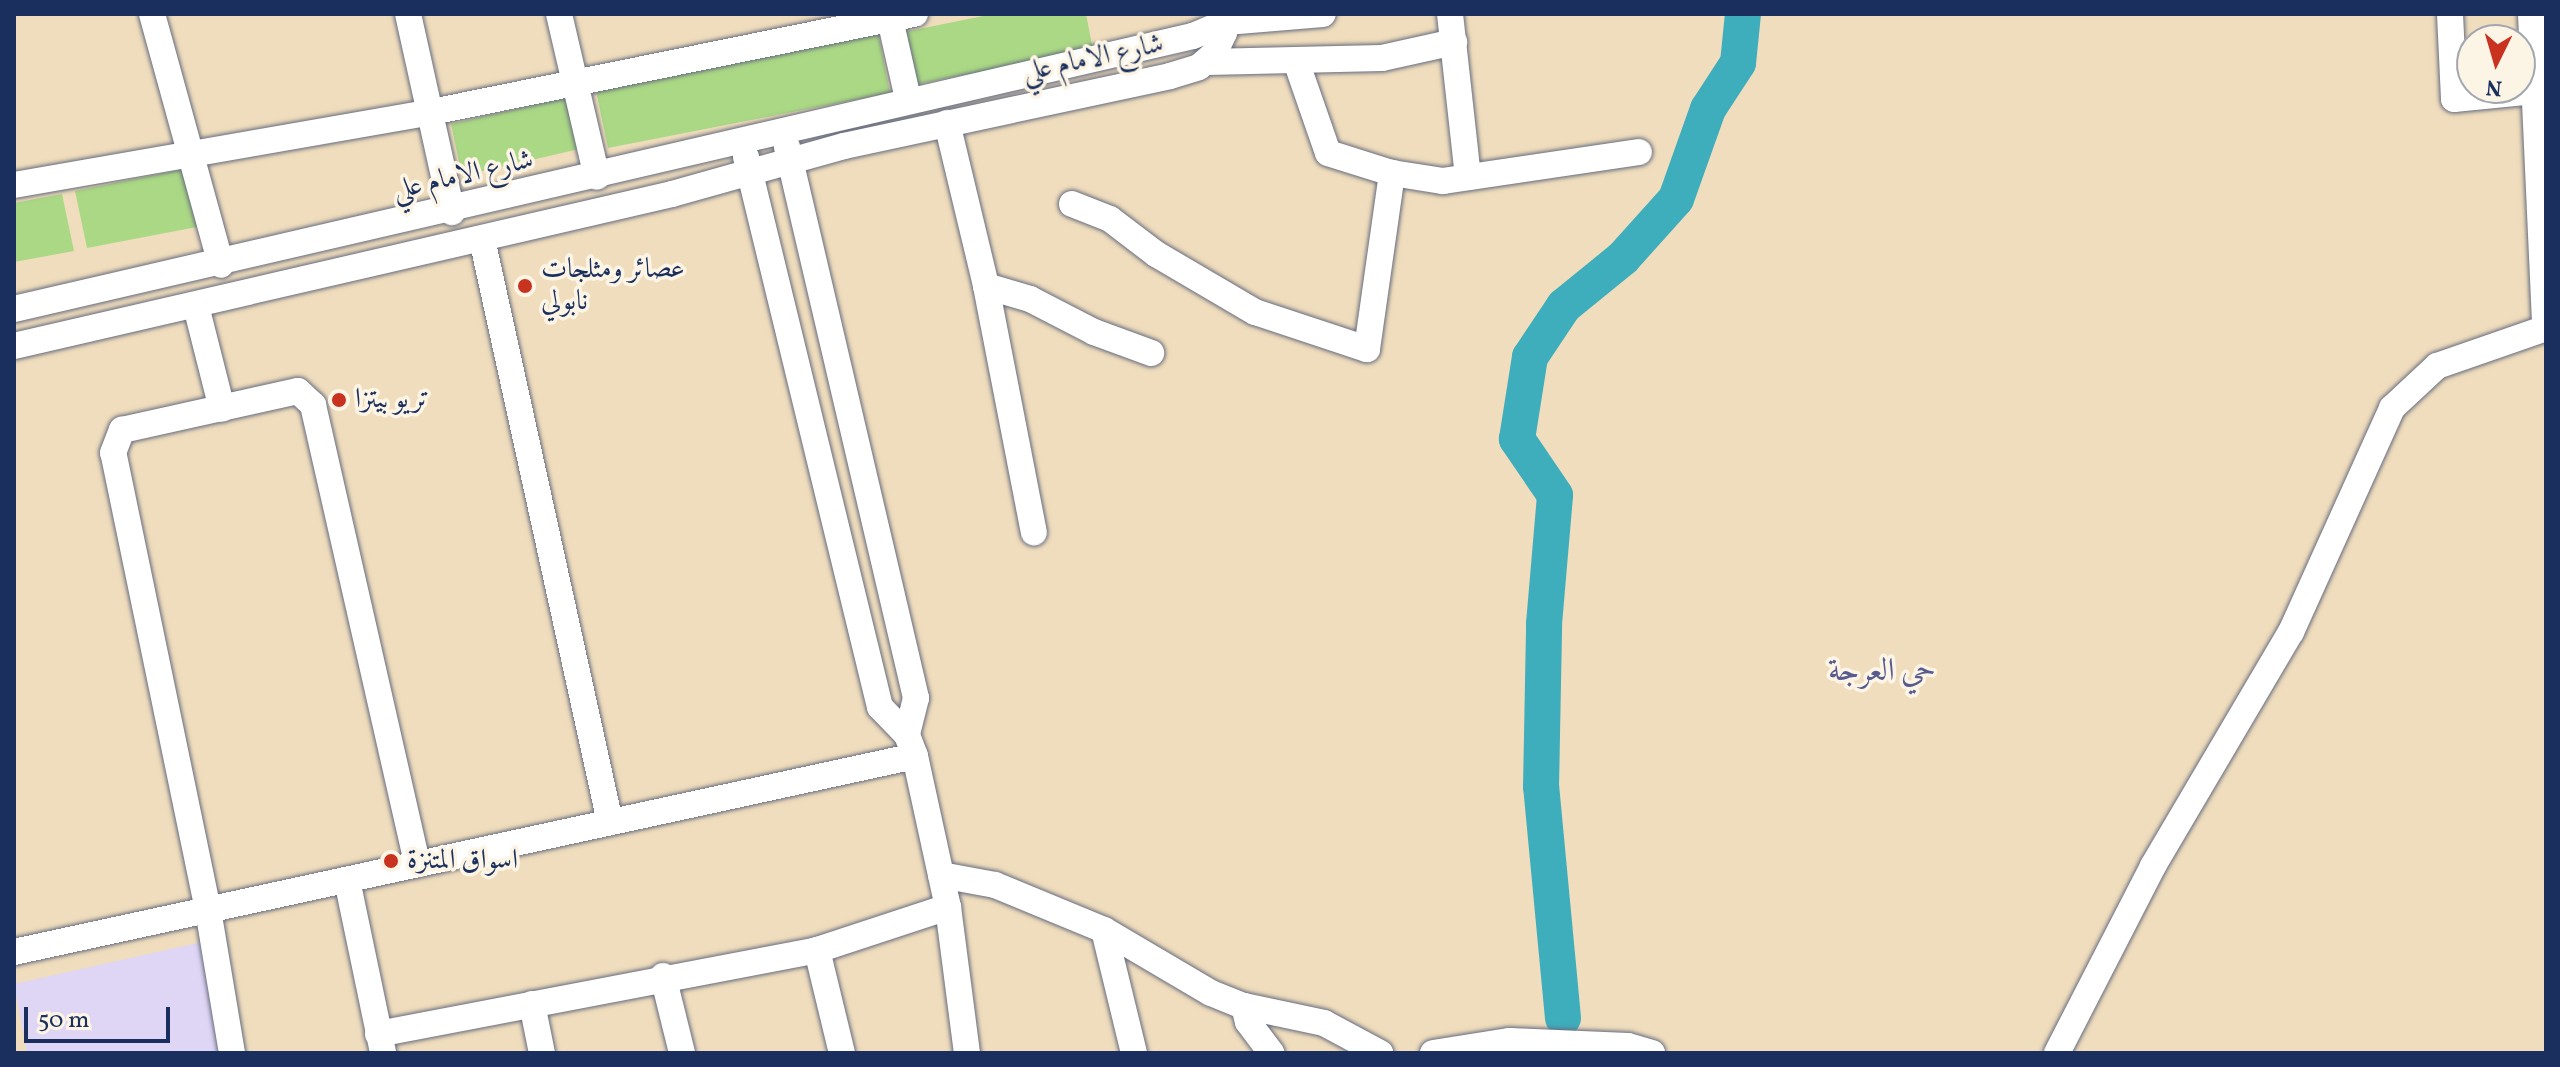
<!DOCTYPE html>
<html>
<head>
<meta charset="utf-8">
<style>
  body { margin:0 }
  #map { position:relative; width:2560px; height:1067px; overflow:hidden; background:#f0ddbd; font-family:Vollkorn,Amiri,serif }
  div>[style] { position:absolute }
  .built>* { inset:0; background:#dfd5f5 }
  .green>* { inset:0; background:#abd885 }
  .river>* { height:36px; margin:-18px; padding:0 18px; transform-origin:18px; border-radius:18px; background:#3eadbc }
  .roads { filter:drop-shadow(0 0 2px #666c7f) drop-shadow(0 0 2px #666c7f) }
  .minor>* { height:26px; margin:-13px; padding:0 13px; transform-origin:13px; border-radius:13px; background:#fff }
  .dots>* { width:22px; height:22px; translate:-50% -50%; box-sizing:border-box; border:4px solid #fcf5e5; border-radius:50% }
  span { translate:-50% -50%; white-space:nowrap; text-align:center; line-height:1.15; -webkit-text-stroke:7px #fcf5e5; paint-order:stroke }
  .street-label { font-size:28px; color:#1b2f5e }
  .poi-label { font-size:28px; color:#1b2f5e }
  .left { translate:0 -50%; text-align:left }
  .quarter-label { font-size:32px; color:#575b8f }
  .frame { position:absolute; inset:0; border:16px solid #1b2f5e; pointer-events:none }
  .north { position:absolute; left:2456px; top:24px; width:80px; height:80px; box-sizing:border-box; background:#fcf5e5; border:2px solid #a2a6af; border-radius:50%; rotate:185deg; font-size:22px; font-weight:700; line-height:32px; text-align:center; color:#1b2f5e }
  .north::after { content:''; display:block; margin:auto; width:28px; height:36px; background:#c8321e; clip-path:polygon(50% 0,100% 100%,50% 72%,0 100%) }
  .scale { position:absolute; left:24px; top:1007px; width:146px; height:36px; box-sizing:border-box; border:4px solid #1b2f5e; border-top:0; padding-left:10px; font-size:24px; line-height:28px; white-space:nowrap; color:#1b2f5e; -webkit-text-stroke:6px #fcf5e5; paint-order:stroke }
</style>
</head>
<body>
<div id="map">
  <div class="built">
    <i style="clip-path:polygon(202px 942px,223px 1053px,27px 1053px,14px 984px)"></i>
  </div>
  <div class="green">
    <i style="clip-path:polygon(993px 14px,1086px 14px,1093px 50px,917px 84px,904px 32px)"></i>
    <i style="clip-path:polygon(878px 32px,890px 93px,608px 148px,596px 91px)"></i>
    <i style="clip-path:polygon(565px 98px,579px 149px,462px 176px,451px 124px)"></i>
    <i style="clip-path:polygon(189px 168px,202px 226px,87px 248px,75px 191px)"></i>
    <i style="clip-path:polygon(62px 194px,74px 251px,14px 262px,14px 203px)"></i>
  </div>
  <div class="river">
    <i style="left:1563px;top:1018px;width:232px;rotate:-95.4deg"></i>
    <i style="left:1541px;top:787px;width:163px;rotate:-88.9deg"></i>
    <i style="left:1544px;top:624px;width:129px;rotate:-85.1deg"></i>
    <i style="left:1555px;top:495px;width:68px;rotate:-124.2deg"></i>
    <i style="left:1517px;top:439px;width:83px;rotate:-81deg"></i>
    <i style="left:1530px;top:357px;width:61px;rotate:-56.3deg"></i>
    <i style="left:1564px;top:306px;width:76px;rotate:-39.1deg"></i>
    <i style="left:1623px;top:258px;width:79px;rotate:-48.1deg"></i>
    <i style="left:1676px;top:199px;width:96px;rotate:-70.4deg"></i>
    <i style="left:1708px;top:109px;width:55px;rotate:-56.9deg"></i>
    <i style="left:1738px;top:63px;width:49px;rotate:-84.2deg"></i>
  </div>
  <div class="roads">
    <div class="minor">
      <i style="left:152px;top:14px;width:260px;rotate:74.6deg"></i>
      <i style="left:408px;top:14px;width:203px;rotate:77.5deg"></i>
      <i style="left:559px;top:14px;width:167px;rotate:76.9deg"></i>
      <i style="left:1450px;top:14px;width:164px;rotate:83.7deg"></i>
      <i style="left:2450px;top:14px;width:85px;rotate:87.3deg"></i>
      <i style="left:2454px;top:99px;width:81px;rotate:-5.6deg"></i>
      <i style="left:2531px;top:14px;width:314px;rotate:87.4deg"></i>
      <i style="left:890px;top:19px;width:82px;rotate:77.3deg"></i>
      <i style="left:1226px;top:22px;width:97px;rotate:-4.7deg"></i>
      <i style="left:1296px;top:61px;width:97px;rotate:70.8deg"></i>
      <i style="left:1328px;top:153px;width:67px;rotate:17.4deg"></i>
      <i style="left:1392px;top:173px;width:52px;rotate:8.9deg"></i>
      <i style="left:1443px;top:181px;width:198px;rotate:-8.4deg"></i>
      <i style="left:1207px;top:62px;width:175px;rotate:-1.3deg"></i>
      <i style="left:1382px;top:58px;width:74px;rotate:-12.5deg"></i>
      <i style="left:947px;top:123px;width:168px;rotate:76.5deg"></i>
      <i style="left:986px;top:286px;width:251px;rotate:79deg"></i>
      <i style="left:787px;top:147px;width:566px;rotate:76.82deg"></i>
      <i style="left:916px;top:698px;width:38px;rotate:104deg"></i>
      <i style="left:746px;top:157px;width:566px;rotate:76.31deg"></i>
      <i style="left:880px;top:707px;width:39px;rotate:46deg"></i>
      <i style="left:907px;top:735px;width:22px;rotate:69deg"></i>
      <i style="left:915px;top:756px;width:155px;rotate:77.7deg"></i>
      <i style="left:948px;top:907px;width:147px;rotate:82.6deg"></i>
      <i style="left:14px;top:185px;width:419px;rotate:-9.9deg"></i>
      <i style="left:427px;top:113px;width:498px;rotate:-11.5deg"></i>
      <i style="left:1072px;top:204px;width:41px;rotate:21.5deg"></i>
      <i style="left:1110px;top:219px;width:58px;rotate:37.3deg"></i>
      <i style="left:1156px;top:254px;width:115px;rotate:30.4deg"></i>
      <i style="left:1255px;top:312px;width:118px;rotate:18.3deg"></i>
      <i style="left:1367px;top:349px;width:178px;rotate:-81.9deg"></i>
      <i style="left:482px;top:239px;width:597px;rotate:77.62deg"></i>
      <i style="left:986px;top:286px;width:46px;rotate:16.5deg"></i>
      <i style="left:1030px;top:299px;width:72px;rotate:27.3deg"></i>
      <i style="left:1094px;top:332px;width:61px;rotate:20.2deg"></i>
      <i style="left:196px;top:306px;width:106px;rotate:75.8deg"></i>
      <i style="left:14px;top:309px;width:1210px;rotate:-13.04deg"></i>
      <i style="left:1193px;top:36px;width:36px;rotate:-23deg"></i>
      <i style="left:14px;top:346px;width:675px;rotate:-13.01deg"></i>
      <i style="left:672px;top:194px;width:179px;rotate:-15.6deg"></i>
      <i style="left:844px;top:146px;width:333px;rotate:-12.1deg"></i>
      <i style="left:1170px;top:76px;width:30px;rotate:-17deg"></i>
      <i style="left:1199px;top:67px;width:20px;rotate:-41deg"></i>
      <i style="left:1214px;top:54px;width:23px;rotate:-65deg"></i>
      <i style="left:1224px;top:33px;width:19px;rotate:-90deg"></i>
      <i style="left:941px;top:875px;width:55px;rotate:10.5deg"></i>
      <i style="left:995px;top:885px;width:118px;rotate:22.4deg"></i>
      <i style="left:1104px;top:930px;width:124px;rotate:30.5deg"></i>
      <i style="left:1211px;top:993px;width:35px;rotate:22deg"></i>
      <i style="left:1244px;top:1006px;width:82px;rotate:12deg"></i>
      <i style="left:1324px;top:1023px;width:64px;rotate:28.2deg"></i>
      <i style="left:347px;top:880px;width:177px;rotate:78.2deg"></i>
      <i style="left:1104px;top:930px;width:127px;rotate:76.3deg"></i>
      <i style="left:817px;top:950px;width:106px;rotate:76.4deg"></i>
      <i style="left:14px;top:952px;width:922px;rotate:-12.27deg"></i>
      <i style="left:663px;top:976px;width:79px;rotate:76.1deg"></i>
      <i style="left:532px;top:1004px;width:50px;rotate:78.5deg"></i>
      <i style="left:1244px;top:1006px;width:16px;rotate:76deg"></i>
      <i style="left:1248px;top:1022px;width:39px;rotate:53deg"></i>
      <i style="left:378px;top:1034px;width:447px;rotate:-10.8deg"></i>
      <i style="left:817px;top:950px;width:138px;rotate:-18.2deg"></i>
      <i style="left:232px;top:1053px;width:145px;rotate:-99.5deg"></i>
      <i style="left:208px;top:910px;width:467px;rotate:-101.7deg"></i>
      <i style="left:113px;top:453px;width:25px;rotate:-69deg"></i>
      <i style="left:122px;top:430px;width:180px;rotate:-12.5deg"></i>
      <i style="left:298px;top:391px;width:21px;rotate:43deg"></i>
      <i style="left:313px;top:405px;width:471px;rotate:77.2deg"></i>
      <i style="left:1433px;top:1053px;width:78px;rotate:-8.9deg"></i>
      <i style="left:1510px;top:1041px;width:118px;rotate:2.4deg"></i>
      <i style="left:1628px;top:1046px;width:25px;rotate:16deg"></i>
      <i style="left:2057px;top:1053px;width:210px;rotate:-62.8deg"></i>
      <i style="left:2153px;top:866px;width:272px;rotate:-59.5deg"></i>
      <i style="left:2291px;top:632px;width:246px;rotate:-65.7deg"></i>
      <i style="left:2392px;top:408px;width:62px;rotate:-43deg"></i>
      <i style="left:2437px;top:366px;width:115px;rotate:-19.2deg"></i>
    </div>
  </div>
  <div class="dots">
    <i style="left:525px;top:286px;background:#c8321e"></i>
    <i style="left:339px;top:400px;background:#c8321e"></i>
    <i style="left:391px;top:861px;background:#c8321e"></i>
  </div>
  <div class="street-label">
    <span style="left:1093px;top:59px;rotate:-12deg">شارع الامام علي</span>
    <span style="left:463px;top:176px;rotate:-13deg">شارع الامام علي</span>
  </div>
  <div class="poi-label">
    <span class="left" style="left:541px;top:286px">عصائر ومثلجات<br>نابولي</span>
    <span class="left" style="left:355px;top:400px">تريو بيتزا</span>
    <span class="left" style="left:407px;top:861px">اسواق المتنزة</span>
  </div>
  <div class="quarter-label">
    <span style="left:1882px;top:672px">حي العرجة</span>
  </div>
  <div class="frame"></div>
  <div class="north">N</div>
  <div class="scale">50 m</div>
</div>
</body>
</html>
